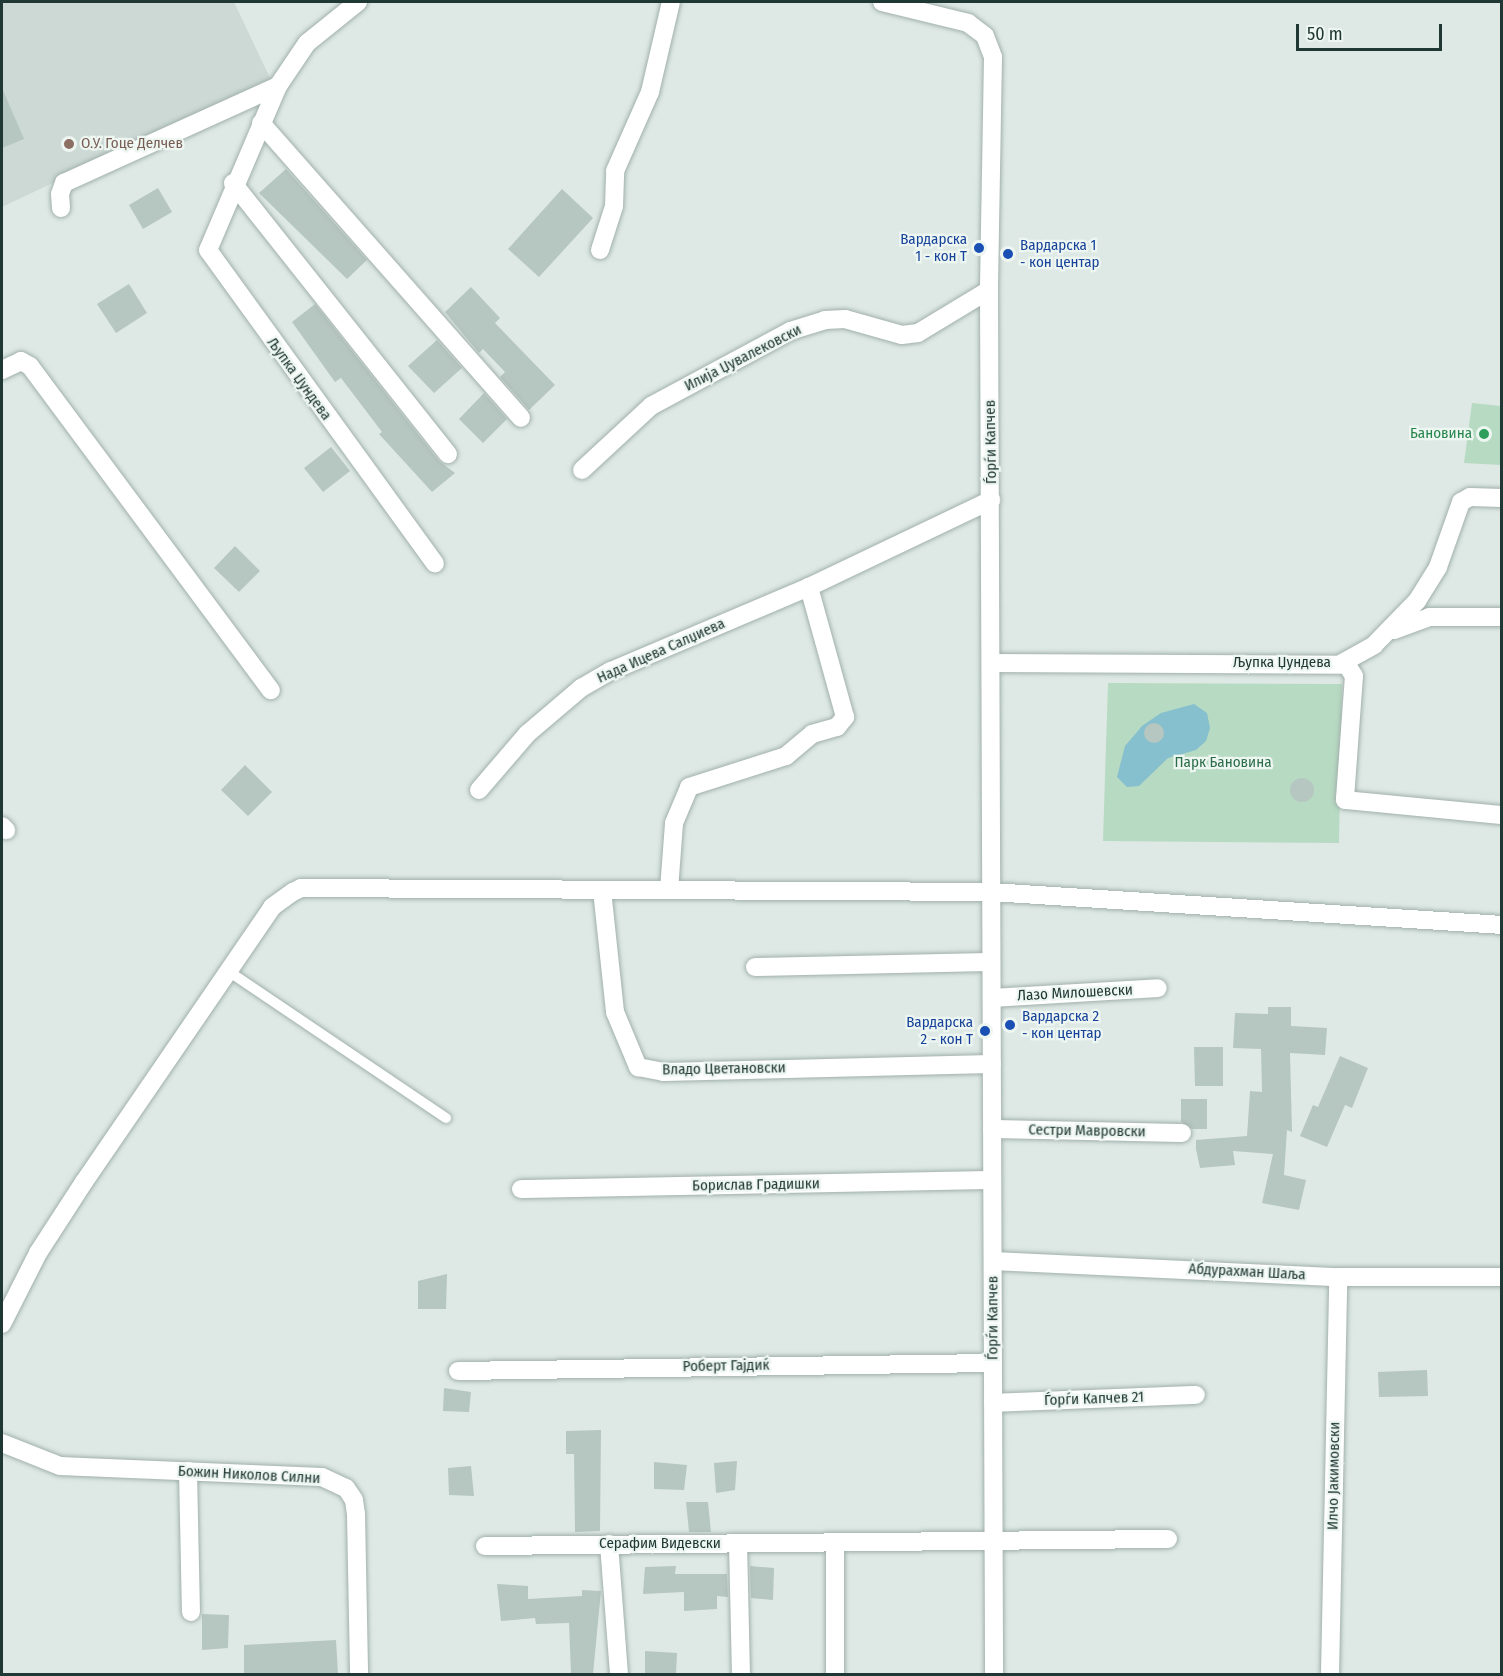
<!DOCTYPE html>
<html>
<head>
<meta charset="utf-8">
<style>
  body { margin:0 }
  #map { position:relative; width:1503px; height:1676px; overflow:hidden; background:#dee9e5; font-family:"Fira Sans Condensed",sans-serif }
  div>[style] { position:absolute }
  .built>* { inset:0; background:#ccd9d4 }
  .green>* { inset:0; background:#b7dac2 }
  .water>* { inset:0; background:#86bfcd }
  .building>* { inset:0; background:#b6c6c1 }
  .round { border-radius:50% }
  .roads { filter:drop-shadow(0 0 2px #a1b0ac) drop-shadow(0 0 2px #a1b0ac) }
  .lane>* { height:10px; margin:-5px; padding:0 5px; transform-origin:5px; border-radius:5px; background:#fff }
  .street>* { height:18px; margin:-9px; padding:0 9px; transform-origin:9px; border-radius:9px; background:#fff }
  .secondary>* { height:18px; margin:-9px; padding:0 9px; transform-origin:9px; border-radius:9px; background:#fff }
  .dots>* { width:16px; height:16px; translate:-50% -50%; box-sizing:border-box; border:3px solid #eef6f2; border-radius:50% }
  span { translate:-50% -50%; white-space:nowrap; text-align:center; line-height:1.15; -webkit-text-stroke:4.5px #eef6f2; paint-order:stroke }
  .education-label { font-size:15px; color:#785e54 }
  .left { translate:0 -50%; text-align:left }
  .transit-label { font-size:15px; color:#164399 }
  .right { translate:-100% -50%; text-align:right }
  .street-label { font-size:15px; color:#203833 }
  .leisure-label { font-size:15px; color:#27864d }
  .park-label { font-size:15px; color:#2c6d49 }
  .frame { position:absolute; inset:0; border:3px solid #203833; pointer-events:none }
  .scale { position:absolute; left:1296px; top:24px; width:146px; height:27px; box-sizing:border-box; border:3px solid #203833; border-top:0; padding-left:8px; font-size:18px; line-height:21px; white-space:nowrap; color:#203833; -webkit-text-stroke:4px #eef6f2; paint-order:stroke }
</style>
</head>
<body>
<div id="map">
  <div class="built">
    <i style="clip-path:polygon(2px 2px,234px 2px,271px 80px,2px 207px)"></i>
  </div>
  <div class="green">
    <i style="clip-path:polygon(1472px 403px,1501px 406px,1501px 465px,1464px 463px)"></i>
    <i style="clip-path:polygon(1108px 683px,1342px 684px,1339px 843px,1103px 841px)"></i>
  </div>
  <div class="water">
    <i style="clip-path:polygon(1194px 704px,1207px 713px,1210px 728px,1206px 741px,1196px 750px,1168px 758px,1139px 786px,1127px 787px,1117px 777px,1125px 746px,1142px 726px,1161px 713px)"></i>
  </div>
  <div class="building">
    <i style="clip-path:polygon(2px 88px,24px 139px,2px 148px)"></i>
    <i style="clip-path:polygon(286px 169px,367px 260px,347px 279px,259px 193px)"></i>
    <i style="clip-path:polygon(158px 188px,172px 212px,143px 229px,129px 205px)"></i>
    <i style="clip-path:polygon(562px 189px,593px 218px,539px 277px,508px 249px)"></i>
    <i style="clip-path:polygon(129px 284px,147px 313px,116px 333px,97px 304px)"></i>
    <i style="clip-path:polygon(471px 287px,500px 318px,495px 323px,555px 385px,529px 410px,500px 377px,505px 372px,483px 349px,479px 353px,445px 312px)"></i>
    <i style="clip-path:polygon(315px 304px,439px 461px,455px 473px,432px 492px,379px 434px,382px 432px,341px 378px,335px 382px,292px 322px)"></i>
    <i style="clip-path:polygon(437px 340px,462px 368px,434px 393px,408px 366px)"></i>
    <i style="clip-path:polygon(484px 393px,507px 419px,483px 443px,459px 419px)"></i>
    <i style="clip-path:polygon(331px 447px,350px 471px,323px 492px,304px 468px)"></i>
    <i style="clip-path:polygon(235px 546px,260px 571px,239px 592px,214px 568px)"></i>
    <i class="round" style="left:1144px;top:723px;width:20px;height:20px"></i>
    <i style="clip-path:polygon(245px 765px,272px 792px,248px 816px,221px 790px)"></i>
    <i class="round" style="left:1290px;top:778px;width:24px;height:24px"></i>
    <i style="clip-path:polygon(1268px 1007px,1291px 1007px,1291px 1026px,1327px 1028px,1325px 1055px,1290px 1053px,1292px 1132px,1287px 1130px,1284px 1175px,1306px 1180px,1299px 1210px,1262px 1203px,1273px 1154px,1233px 1151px,1235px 1165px,1200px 1168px,1196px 1149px,1196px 1140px,1247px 1136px,1250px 1091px,1262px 1092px,1261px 1049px,1233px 1048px,1235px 1013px,1268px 1014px)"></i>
    <i style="clip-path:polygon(1194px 1047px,1223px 1047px,1223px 1086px,1195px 1086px)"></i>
    <i style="clip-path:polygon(1340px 1056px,1368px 1068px,1352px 1108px,1345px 1105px,1327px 1147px,1300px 1136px,1313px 1105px,1318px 1107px)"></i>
    <i style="clip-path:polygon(1181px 1099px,1207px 1099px,1207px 1129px,1192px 1129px,1181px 1122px)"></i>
    <i style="clip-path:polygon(447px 1274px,446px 1309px,418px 1309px,418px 1281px)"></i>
    <i style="clip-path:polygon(1427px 1370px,1428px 1396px,1379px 1397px,1378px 1372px)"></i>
    <i style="clip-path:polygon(444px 1388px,471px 1392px,469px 1412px,443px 1411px)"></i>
    <i style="clip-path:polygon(601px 1430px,600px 1531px,575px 1532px,574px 1454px,566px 1454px,566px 1431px)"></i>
    <i style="clip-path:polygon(737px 1461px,735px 1490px,716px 1493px,714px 1463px)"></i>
    <i style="clip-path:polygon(654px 1462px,687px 1465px,684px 1490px,654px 1489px)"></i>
    <i style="clip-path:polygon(471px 1466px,474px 1496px,449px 1495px,448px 1468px)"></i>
    <i style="clip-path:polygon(686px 1502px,708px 1502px,711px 1532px,689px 1532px)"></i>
    <i style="clip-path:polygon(676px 1566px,675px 1574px,727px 1574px,728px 1597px,717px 1596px,717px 1609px,684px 1611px,684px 1592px,643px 1594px,645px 1567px)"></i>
    <i style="clip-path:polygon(750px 1566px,774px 1568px,773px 1600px,751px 1598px)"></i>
    <i style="clip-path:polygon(497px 1584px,528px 1586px,528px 1599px,582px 1596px,582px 1590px,601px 1591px,593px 1674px,571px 1674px,569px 1623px,536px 1624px,535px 1618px,501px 1621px)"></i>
    <i style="clip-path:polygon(202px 1614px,229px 1615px,228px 1648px,202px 1650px)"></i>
    <i style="clip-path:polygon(336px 1640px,338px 1674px,244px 1674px,244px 1645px)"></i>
    <i style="clip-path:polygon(645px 1651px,677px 1653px,676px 1674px,645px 1674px)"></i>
  </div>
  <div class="roads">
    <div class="lane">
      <i style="left:228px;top:971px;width:263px;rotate:34deg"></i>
    </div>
    <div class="street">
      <i style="left:358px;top:2px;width:65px;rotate:141.2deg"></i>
      <i style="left:307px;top:43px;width:52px;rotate:124deg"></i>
      <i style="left:278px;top:86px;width:178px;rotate:113.1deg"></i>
      <i style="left:208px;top:250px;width:387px;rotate:54.1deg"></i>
      <i style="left:261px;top:123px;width:393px;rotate:48.6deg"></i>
      <i style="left:233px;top:183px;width:346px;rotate:51.6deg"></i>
      <i style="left:61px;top:208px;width:14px;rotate:-94deg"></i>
      <i style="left:60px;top:194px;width:12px;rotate:-70deg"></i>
      <i style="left:64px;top:183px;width:235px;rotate:-24.4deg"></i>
      <i style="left:600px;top:250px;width:46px;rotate:-72.3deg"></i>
      <i style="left:614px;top:206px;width:35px;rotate:-88deg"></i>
      <i style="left:615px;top:171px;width:86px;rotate:-66.1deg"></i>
      <i style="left:650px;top:92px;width:92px;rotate:-76.9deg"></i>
      <i style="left:2px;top:370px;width:21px;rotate:-25deg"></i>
      <i style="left:21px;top:361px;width:10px;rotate:29deg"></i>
      <i style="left:30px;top:366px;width:404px;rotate:53.4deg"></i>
      <i style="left:582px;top:470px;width:94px;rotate:-42.8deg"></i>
      <i style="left:651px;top:406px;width:158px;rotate:-28.3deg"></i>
      <i style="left:790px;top:331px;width:37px;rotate:-17deg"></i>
      <i style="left:825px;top:320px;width:20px;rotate:-3deg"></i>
      <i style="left:845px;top:319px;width:59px;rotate:15.7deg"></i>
      <i style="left:902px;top:335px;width:16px;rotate:-7deg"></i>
      <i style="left:918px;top:333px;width:83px;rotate:-31.2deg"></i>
      <i style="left:1394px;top:630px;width:37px;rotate:-20deg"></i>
      <i style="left:1429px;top:617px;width:73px"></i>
      <i style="left:991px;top:663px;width:356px;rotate:0.3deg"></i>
      <i style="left:1347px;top:665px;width:13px;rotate:58deg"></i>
      <i style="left:1354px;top:676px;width:124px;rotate:94.2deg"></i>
      <i style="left:1345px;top:800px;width:158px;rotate:5.5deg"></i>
      <i style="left:1342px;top:663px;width:37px;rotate:-29deg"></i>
      <i style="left:1374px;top:645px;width:62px;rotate:-45.7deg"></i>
      <i style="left:1417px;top:601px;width:40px;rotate:-58deg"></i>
      <i style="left:1438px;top:567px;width:69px;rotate:-70.5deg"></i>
      <i style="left:1461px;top:502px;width:10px;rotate:-29deg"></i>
      <i style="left:1470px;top:497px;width:32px;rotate:2deg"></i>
      <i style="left:479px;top:790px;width:74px;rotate:-49.4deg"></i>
      <i style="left:527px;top:734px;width:71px;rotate:-40.4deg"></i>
      <i style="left:581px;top:688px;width:34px;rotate:-30deg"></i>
      <i style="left:611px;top:671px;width:215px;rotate:-23deg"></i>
      <i style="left:809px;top:587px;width:202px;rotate:-25.5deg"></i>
      <i style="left:2px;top:826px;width:6px;rotate:45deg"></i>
      <i style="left:602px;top:890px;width:123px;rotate:83.9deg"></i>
      <i style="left:615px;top:1012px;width:60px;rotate:67.3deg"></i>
      <i style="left:638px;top:1067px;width:25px;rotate:11deg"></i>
      <i style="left:663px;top:1072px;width:329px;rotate:-1.4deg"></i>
      <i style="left:669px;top:890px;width:67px;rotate:-85.7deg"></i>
      <i style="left:674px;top:823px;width:39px;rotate:-67deg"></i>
      <i style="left:689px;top:787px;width:102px;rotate:-17.7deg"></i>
      <i style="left:786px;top:756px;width:34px;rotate:-40deg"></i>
      <i style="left:812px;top:734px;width:26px;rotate:-16deg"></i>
      <i style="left:837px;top:727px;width:13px;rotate:-51deg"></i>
      <i style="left:845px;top:717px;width:135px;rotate:-105.5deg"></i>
      <i style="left:755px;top:967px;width:236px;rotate:-1.2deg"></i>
      <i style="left:992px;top:998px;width:166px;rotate:-3.4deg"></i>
      <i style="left:992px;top:1129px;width:190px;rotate:1.2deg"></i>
      <i style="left:521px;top:1189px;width:471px;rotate:-1.1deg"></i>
      <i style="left:993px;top:1261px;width:345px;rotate:2.7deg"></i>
      <i style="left:1338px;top:1277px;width:164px"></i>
      <i style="left:2px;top:1324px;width:80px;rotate:-63.1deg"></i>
      <i style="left:38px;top:1253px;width:85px;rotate:-57.1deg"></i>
      <i style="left:84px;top:1182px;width:333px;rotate:-55.6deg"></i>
      <i style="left:272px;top:907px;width:26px;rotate:-36deg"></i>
      <i style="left:293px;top:892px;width:9px;rotate:-27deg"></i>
      <i style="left:301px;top:888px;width:690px;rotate:0.33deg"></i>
      <i style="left:458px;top:1371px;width:535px;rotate:-0.86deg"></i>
      <i style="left:993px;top:1403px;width:203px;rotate:-2.3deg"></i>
      <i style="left:2px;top:1443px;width:62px;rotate:21.6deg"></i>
      <i style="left:60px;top:1466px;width:262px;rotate:2.4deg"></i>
      <i style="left:322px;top:1477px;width:26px;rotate:25deg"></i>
      <i style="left:346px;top:1488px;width:14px;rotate:56deg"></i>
      <i style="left:354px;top:1500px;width:14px;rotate:82deg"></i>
      <i style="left:356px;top:1514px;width:160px;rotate:88.9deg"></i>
      <i style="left:188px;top:1471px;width:141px;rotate:88.8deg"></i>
      <i style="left:835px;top:1542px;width:132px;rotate:90deg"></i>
      <i style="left:738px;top:1543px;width:131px;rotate:88.7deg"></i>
      <i style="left:609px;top:1544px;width:130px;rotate:85.6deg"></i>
      <i style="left:485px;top:1546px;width:683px;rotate:-0.59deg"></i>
      <i style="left:1330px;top:1674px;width:397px;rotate:-88.8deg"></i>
    </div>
    <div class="secondary">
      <i style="left:882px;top:2px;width:89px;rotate:13.7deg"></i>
      <i style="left:968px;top:23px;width:21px;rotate:37deg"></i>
      <i style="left:985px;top:36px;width:22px;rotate:69deg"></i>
      <i style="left:993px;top:57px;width:233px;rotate:91deg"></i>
      <i style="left:989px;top:290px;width:1384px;rotate:89.79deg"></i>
      <i style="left:991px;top:892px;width:512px;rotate:3.69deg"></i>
    </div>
  </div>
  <div class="dots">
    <i style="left:69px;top:144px;background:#8d6e63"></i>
    <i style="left:979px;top:248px;background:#1a4fb4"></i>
    <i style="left:1008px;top:254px;background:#1a4fb4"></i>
    <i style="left:1484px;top:434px;background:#2e9e5b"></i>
    <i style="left:1010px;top:1025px;background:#1a4fb4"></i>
    <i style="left:985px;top:1031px;background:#1a4fb4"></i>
  </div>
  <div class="education-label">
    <span class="left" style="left:81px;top:144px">О.У. Гоце Делчев</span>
  </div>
  <div class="transit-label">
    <span class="right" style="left:967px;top:248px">Вардарска<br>1 - кон Т</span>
    <span class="left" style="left:1020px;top:254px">Вардарска 1<br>- кон центар</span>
    <span class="left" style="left:1022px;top:1025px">Вардарска 2<br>- кон центар</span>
    <span class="right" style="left:973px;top:1031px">Вардарска<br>2 - кон Т</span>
  </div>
  <div class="street-label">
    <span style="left:743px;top:358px;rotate:-27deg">Илија Џувалековски</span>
    <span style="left:299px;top:379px;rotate:54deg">Љупка Џундева</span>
    <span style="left:991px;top:442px;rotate:-91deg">Ѓорѓи Капчев</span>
    <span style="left:661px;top:651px;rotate:-24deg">Нада Ицева Салџиева</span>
    <span style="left:1282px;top:663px">Љупка Џундева</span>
    <span style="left:1075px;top:993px;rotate:-3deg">Лазо Милошевски</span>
    <span style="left:724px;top:1069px;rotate:-1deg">Владо Цветановски</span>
    <span style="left:1087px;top:1131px;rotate:1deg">Сестри Мавровски</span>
    <span style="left:756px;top:1185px;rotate:-1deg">Борислав Градишки</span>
    <span style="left:1247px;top:1272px;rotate:3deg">Абдурахман Шаља</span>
    <span style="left:993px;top:1318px;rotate:-90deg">Ѓорѓи Капчев</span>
    <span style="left:726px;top:1366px;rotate:-1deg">Роберт Гајдиќ</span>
    <span style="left:1094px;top:1399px;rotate:-2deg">Ѓорѓи Капчев 21</span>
    <span style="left:249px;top:1475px;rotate:3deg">Божин Николов Силни</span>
    <span style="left:1334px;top:1476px;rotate:-89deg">Илчо Јакимовски</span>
    <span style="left:660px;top:1544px">Серафим Видевски</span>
  </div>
  <div class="leisure-label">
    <span class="right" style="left:1472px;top:434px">Бановина</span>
  </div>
  <div class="park-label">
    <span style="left:1223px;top:763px">Парк Бановина</span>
  </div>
  <div class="frame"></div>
  <div class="scale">50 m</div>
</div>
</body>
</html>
